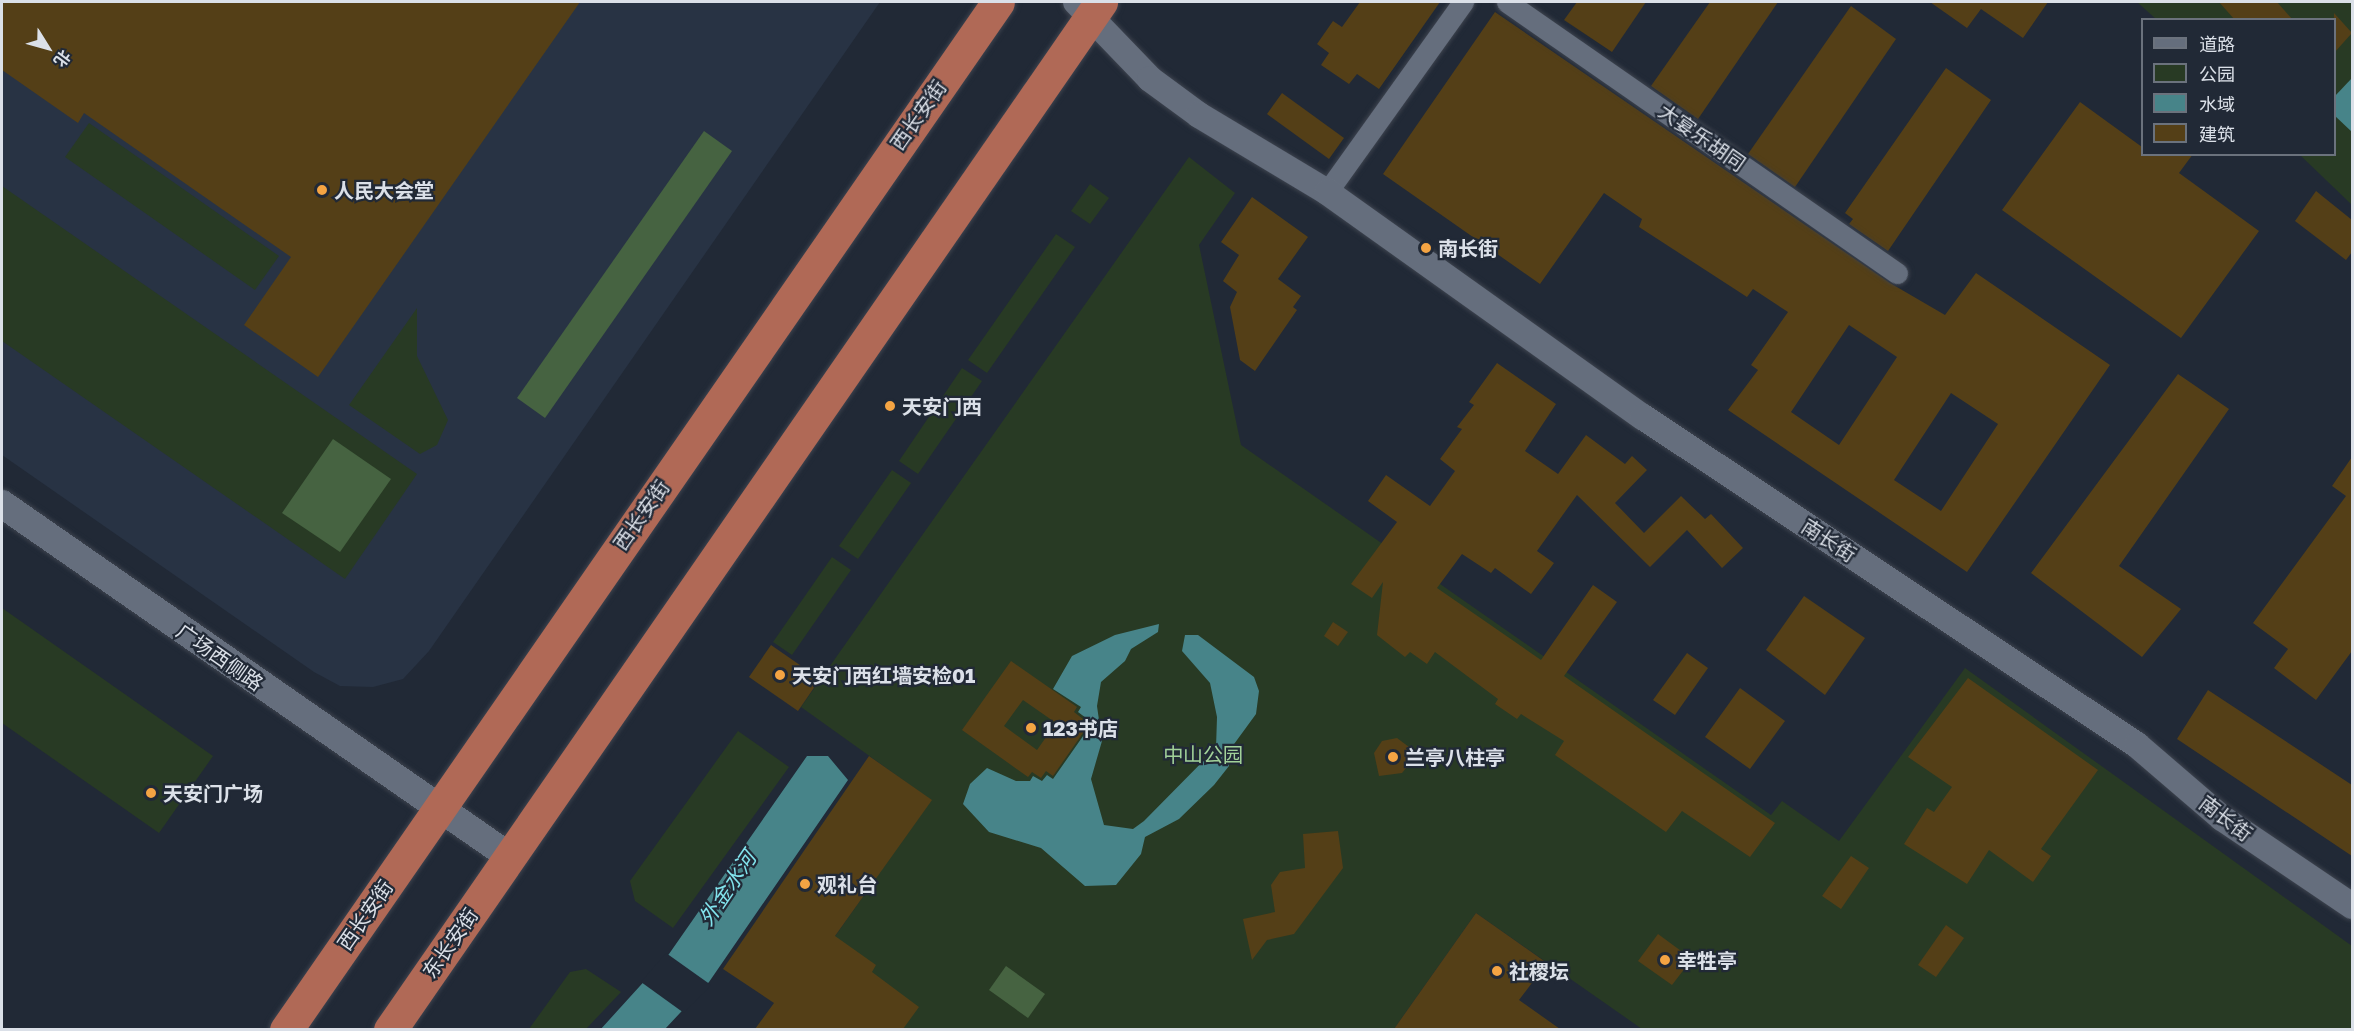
<!DOCTYPE html>
<html>
<head>
<meta charset="utf-8">
<style>
  body { margin:0 }
  #map { position:relative; width:2354px; height:1031px; overflow:hidden; background:#212936; font-family:"Golos Text","Noto Sans SC",sans-serif }
  div>[style] { position:absolute }
  .built>* { inset:0; background:#283344 }
  .green>* { inset:0; background:#283a24 }
  .forest>* { inset:0; background:#466341 }
  .water>* { inset:0; background:#478489 }
  .pier>* { inset:0; background:#212936 }
  .building>* { inset:0; background:#543f17 }
  .roads { filter:drop-shadow(0 0 2px #3d434e) drop-shadow(0 0 2px #3d434e) }
  .minor>* { height:21px; margin:-10.5px; padding:0 10.5px; transform-origin:10.5px; border-radius:10.5px; background:#656e7d }
  .tertiary>* { height:26px; margin:-13px; padding:0 13px; transform-origin:13px; border-radius:13px; background:#656e7d }
  .secondary>* { height:28px; margin:-14px; padding:0 14px; transform-origin:14px; border-radius:14px; background:#656e7d }
  .trunk>* { height:33px; margin:-16.5px; padding:0 16.5px; transform-origin:16.5px; border-radius:16.5px; background:#b06956 }
  .dots>* { width:16px; height:16px; translate:-50% -50%; box-sizing:border-box; border:3px solid #212936; border-radius:50% }
  span { translate:-50% -50%; white-space:nowrap; text-align:center; line-height:1.15; -webkit-text-stroke:4.5px #212936; paint-order:stroke }
  .street-label { font-size:20px; color:#dbe0e8 }
  .poi-label { font-size:20px; color:#dbe0e8; font-weight:700 }
  .left { translate:0 -50%; text-align:left }
  .park-label { font-size:20px; color:#a1d199 }
  .water-label { font-size:21px; color:#82e4ed; font-style:italic }
  .frame { position:absolute; inset:0; border:3px solid #dbe0e8; pointer-events:none }
  .legend { position:absolute; left:2141px; top:18px; width:195px; height:138px; box-sizing:border-box; background:#212936; border:2px solid #6b727d; margin:0; padding:8px 10px; list-style:none; font-size:18px; color:#dbe0e8 }
  .legend li { display:flex; align-items:center; gap:12px; height:30px }
  .legend b { width:30px; border:2px solid #6b727d }
  .north { position:absolute; left:18px; top:18px; width:60px; height:60px; -webkit-text-stroke:4px #212936; paint-order:stroke; rotate:127deg; font-size:16px; font-weight:700; line-height:24px; text-align:center; color:#dbe0e8 }
  .north::after { content:''; display:block; margin:auto; width:21px; height:27px; background:#dbe0e8; clip-path:polygon(50% 0,100% 100%,50% 72%,0 100%) }
</style>
</head>
<body>
<div id="map">
  <div class="built">
    <i style="clip-path:polygon(2px 2px,880px 2px,429px 651px,403px 679px,373px 687px,340px 686px,314px 672px,2px 455px)"></i>
  </div>
  <div class="green">
    <i style="clip-path:polygon(2137px 2px,2352px 2px,2352px 205px,2300px 155px,2334px 154px,2334px 20px,2156px 19px)"></i>
    <i style="clip-path:polygon(89px 123px,279px 256px,255px 290px,65px 157px)"></i>
    <i style="clip-path:polygon(1189px 157px,1235px 193px,1199px 245px,1241px 445px,1771px 815px,1782px 801px,1839px 841px,1965px 668px,2352px 946px,2352px 1029px,1642px 1029px,1476px 913px,1394px 1029px,769px 1030px,931px 800px,801px 707px)"></i>
    <i style="clip-path:polygon(1090px 184px,1109px 198px,1090px 224px,1071px 211px)"></i>
    <i style="clip-path:polygon(2px 186px,417px 474px,345px 579px,2px 341px)"></i>
    <i style="clip-path:polygon(1056px 234px,1075px 247px,987px 373px,968px 360px)"></i>
    <i style="clip-path:polygon(417px 308px,417px 356px,448px 420px,437px 445px,420px 454px,349px 405px)"></i>
    <i style="clip-path:polygon(962px 368px,982px 381px,918px 474px,899px 461px)"></i>
    <i style="clip-path:polygon(892px 470px,911px 483px,858px 559px,839px 546px)"></i>
    <i style="clip-path:polygon(832px 557px,851px 570px,792px 655px,773px 642px)"></i>
    <i style="clip-path:polygon(2px 608px,213px 756px,159px 833px,2px 723px)"></i>
    <i style="clip-path:polygon(738px 731px,789px 767px,673px 928px,635px 901px,630px 881px)"></i>
    <i style="clip-path:polygon(586px 969px,621px 992px,586px 1029px,529px 1029px,570px 972px)"></i>
  </div>
  <div class="forest">
    <i style="clip-path:polygon(704px 131px,732px 151px,545px 418px,517px 398px)"></i>
    <i style="clip-path:polygon(333px 439px,391px 479px,340px 552px,282px 513px)"></i>
    <i style="clip-path:polygon(1006px 966px,1045px 994px,1028px 1018px,989px 990px)"></i>
  </div>
  <div class="water">
    <i style="clip-path:polygon(2352px 78px,2352px 132px,2334px 115px,2335px 96px)"></i>
    <i style="clip-path:polygon(1159px 624px,1158px 632px,1131px 649px,1125px 661px,1101px 682px,1097px 706px,1102px 741px,1091px 779px,1104px 825px,1133px 829px,1144px 821px,1216px 748px,1217px 717px,1210px 683px,1182px 651px,1185px 635px,1198px 635px,1254px 677px,1259px 691px,1256px 714px,1229px 751px,1229px 766px,1214px 785px,1179px 819px,1145px 837px,1141px 854px,1116px 885px,1085px 886px,1041px 848px,989px 832px,963px 804px,970px 784px,987px 768px,1016px 781px,1030px 781px,1033px 776px,1042px 781px,1047px 775px,1053px 779px,1088px 729px,1082px 725px,1086px 718px,1078px 712px,1081px 707px,1053px 689px,1072px 656px,1115px 635px)"></i>
    <i style="clip-path:polygon(807px 756px,828px 756px,848px 780px,709px 982px,665px 1029px,600px 1030px,669px 954px)"></i>
  </div>
  <div class="pier">
    <i style="clip-path:polygon(666px 953px,711px 985px,684px 1013px,641px 982px)"></i>
  </div>
  <div class="building">
    <i style="clip-path:polygon(2px 2px,580px 2px,318px 377px,244px 325px,291px 257px,84px 113px,78px 123px,2px 70px)"></i>
    <i style="clip-path:polygon(1360px 2px,1440px 2px,1379px 89px,1357px 74px,1349px 84px,1321px 65px,1329px 53px,1317px 44px,1333px 21px,1342px 27px)"></i>
    <i style="clip-path:polygon(1577px 2px,1646px 2px,1612px 52px,1564px 20px)"></i>
    <i style="clip-path:polygon(1710px 2px,1778px 2px,1698px 119px,1651px 86px)"></i>
    <i style="clip-path:polygon(1930px 2px,2048px 2px,2023px 38px,1981px 9px,1967px 28px)"></i>
    <i style="clip-path:polygon(2219px 2px,2277px 2px,2293px 20px,2235px 20px)"></i>
    <i style="clip-path:polygon(1851px 6px,1896px 39px,1795px 187px,1748px 154px)"></i>
    <i style="clip-path:polygon(evenodd,1495px 12px,1890px 283px,1945px 315px,1976px 273px,2110px 365px,1967px 572px,1728px 410px,1758px 370px,1751px 365px,1788px 312px,1753px 289px,1747px 297px,1639px 227px,1642px 219px,1604px 193px,1540px 284px,1383px 174px,1495px 12px,1849px 325px,1897px 357px,1839px 445px,1791px 412px,1849px 325px,1495px 12px,1951px 393px,1998px 424px,1941px 511px,1894px 480px,1951px 393px)"></i>
    <i style="clip-path:polygon(2334px 13px,2352px 33px,2334px 53px)"></i>
    <i style="clip-path:polygon(1946px 68px,1991px 100px,1888px 251px,1849px 224px,1853px 219px,1845px 213px)"></i>
    <i style="clip-path:polygon(1282px 93px,1344px 138px,1329px 159px,1267px 114px)"></i>
    <i style="clip-path:polygon(2080px 102px,2142px 147px,2142px 154px,2193px 154px,2179px 173px,2259px 231px,2181px 338px,2002px 210px)"></i>
    <i style="clip-path:polygon(2316px 191px,2352px 220px,2352px 252px,2346px 260px,2295px 221px)"></i>
    <i style="clip-path:polygon(1252px 197px,1308px 237px,1278px 279px,1301px 296px,1293px 307px,1297px 310px,1255px 371px,1240px 360px,1230px 307px,1237px 292px,1223px 281px,1239px 255px,1221px 242px)"></i>
    <i style="clip-path:polygon(1497px 363px,1556px 404px,1525px 451px,1558px 474px,1586px 435px,1625px 464px,1632px 456px,1647px 470px,1615px 503px,1644px 533px,1681px 496px,1705px 519px,1711px 514px,1743px 548px,1722px 568px,1687px 530px,1650px 567px,1577px 495px,1537px 551px,1554px 563px,1531px 594px,1495px 568px,1491px 573px,1462px 554px,1437px 588px,1541px 660px,1593px 585px,1617px 602px,1564px 676px,1775px 823px,1750px 857px,1682px 811px,1666px 832px,1555px 755px,1564px 741px,1521px 714px,1517px 719px,1495px 704px,1498px 699px,1435px 652px,1427px 664px,1410px 652px,1405px 657px,1377px 635px,1383px 582px,1372px 598px,1351px 584px,1397px 522px,1368px 501px,1386px 475px,1430px 506px,1455px 471px,1440px 459px,1462px 429px,1457px 427px,1474px 405px,1469px 402px)"></i>
    <i style="clip-path:polygon(2178px 374px,2229px 409px,2119px 566px,2181px 609px,2142px 657px,2031px 573px)"></i>
    <i style="clip-path:polygon(2352px 457px,2352px 651px,2316px 700px,2274px 668px,2288px 649px,2253px 623px,2346px 496px,2332px 486px)"></i>
    <i style="clip-path:polygon(1804px 596px,1865px 638px,1825px 695px,1766px 650px)"></i>
    <i style="clip-path:polygon(1333px 622px,1348px 632px,1338px 646px,1324px 636px)"></i>
    <i style="clip-path:polygon(771px 645px,820px 679px,798px 711px,749px 677px)"></i>
    <i style="clip-path:polygon(1687px 653px,1708px 668px,1675px 715px,1653px 700px)"></i>
    <i style="clip-path:polygon(evenodd,1011px 661px,1077px 707px,1074px 712px,1083px 719px,1078px 725px,1085px 730px,1053px 776px,1046px 771px,1041px 778px,1032px 772px,1028px 777px,962px 730px,1011px 661px,1023px 700px,1056px 723px,1037px 750px,1004px 726px,1023px 700px)"></i>
    <i style="clip-path:polygon(1968px 678px,2098px 770px,2041px 849px,2051px 856px,2033px 882px,1989px 850px,1967px 884px,1904px 844px,1927px 808px,1934px 812px,1952px 787px,1908px 757px)"></i>
    <i style="clip-path:polygon(1740px 688px,1785px 721px,1750px 769px,1705px 737px)"></i>
    <i style="clip-path:polygon(2208px 690px,2352px 785px,2352px 856px,2177px 739px)"></i>
    <i style="clip-path:polygon(1397px 738px,1409px 747px,1411px 762px,1402px 773px,1379px 776px,1374px 753px,1382px 741px)"></i>
    <i style="clip-path:polygon(869px 756px,932px 800px,835px 936px,876px 965px,872px 972px,919px 1007px,903px 1029px,755px 1029px,774px 1003px,723px 969px)"></i>
    <i style="clip-path:polygon(1338px 831px,1343px 868px,1294px 934px,1267px 940px,1252px 960px,1243px 919px,1275px 912px,1271px 885px,1280px 872px,1305px 868px,1303px 834px)"></i>
    <i style="clip-path:polygon(1851px 856px,1869px 868px,1841px 909px,1822px 896px)"></i>
    <i style="clip-path:polygon(1476px 913px,1547px 963px,1519px 1000px,1560px 1029px,1394px 1029px)"></i>
    <i style="clip-path:polygon(1946px 925px,1964px 938px,1936px 977px,1918px 965px)"></i>
    <i style="clip-path:polygon(1658px 934px,1692px 959px,1672px 985px,1638px 961px)"></i>
  </div>
  <div class="roads">
    <div class="minor">
      <i style="left:1507px;top:2px;width:475px;rotate:34.8deg"></i>
      <i style="left:1327px;top:192px;width:234px;rotate:-54.4deg"></i>
    </div>
    <div class="tertiary">
      <i style="left:1076px;top:2px;width:107px;rotate:46.1deg"></i>
      <i style="left:1150px;top:79px;width:61px;rotate:36.3deg"></i>
      <i style="left:1199px;top:115px;width:149px;rotate:31deg"></i>
      <i style="left:1327px;top:192px;width:388px;rotate:35.5deg"></i>
      <i style="left:1643px;top:417px;width:593px;rotate:33.58deg"></i>
      <i style="left:2137px;top:745px;width:112px;rotate:40.7deg"></i>
      <i style="left:2222px;top:818px;width:157px;rotate:34.1deg"></i>
    </div>
    <div class="secondary">
      <i style="left:2px;top:504px;width:619px;rotate:34.79deg"></i>
    </div>
    <div class="trunk">
      <i style="left:286px;top:1030px;width:1250px;rotate:-55.29deg"></i>
      <i style="left:390px;top:1030px;width:1250px;rotate:-55.33deg"></i>
    </div>
  </div>
  <div class="dots">
    <i style="left:322px;top:190px;background:#f4a443"></i>
    <i style="left:1426px;top:248px;background:#f4a443"></i>
    <i style="left:890px;top:406px;background:#f4a443"></i>
    <i style="left:780px;top:675px;background:#f4a443"></i>
    <i style="left:1031px;top:728px;background:#f4a443"></i>
    <i style="left:1393px;top:757px;background:#f4a443"></i>
    <i style="left:151px;top:793px;background:#f4a443"></i>
    <i style="left:805px;top:884px;background:#f4a443"></i>
    <i style="left:1665px;top:960px;background:#f4a443"></i>
    <i style="left:1497px;top:971px;background:#f4a443"></i>
  </div>
  <div class="street-label">
    <span style="left:918px;top:115px;rotate:-55deg">西长安街</span>
    <span style="left:1702px;top:137px;rotate:35deg">大宴乐胡同</span>
    <span style="left:641px;top:515px;rotate:-55deg">西长安街</span>
    <span style="left:1829px;top:540px;rotate:33deg">南长街</span>
    <span style="left:220px;top:657px;rotate:35deg">广场西侧路</span>
    <span style="left:2226px;top:818px;rotate:37deg">南长街</span>
    <span style="left:365px;top:915px;rotate:-55deg">西长安街</span>
    <span style="left:450px;top:943px;rotate:-55deg">东长安街</span>
  </div>
  <div class="poi-label">
    <span class="left" style="left:334px;top:190px">人民大会堂</span>
    <span class="left" style="left:1438px;top:248px">南长街</span>
    <span class="left" style="left:902px;top:406px">天安门西</span>
    <span class="left" style="left:792px;top:675px">天安门西红墙安检01</span>
    <span class="left" style="left:1043px;top:728px">123书店</span>
    <span class="left" style="left:1405px;top:757px">兰亭八柱亭</span>
    <span class="left" style="left:163px;top:793px">天安门广场</span>
    <span class="left" style="left:817px;top:884px">观礼台</span>
    <span class="left" style="left:1677px;top:960px">幸牲亭</span>
    <span class="left" style="left:1509px;top:971px">社稷坛</span>
  </div>
  <div class="park-label">
    <span style="left:1203px;top:754px">中山公园</span>
  </div>
  <div class="water-label">
    <span style="left:727px;top:888px;rotate:-56deg">外金水河</span>
  </div>
  <div class="frame"></div>
  <ul class="legend">
  <li><b style="height:8px;background:#656e7d"></b>道路</li>
  <li><b style="height:16px;background:#283a24"></b>公园</li>
  <li><b style="height:16px;background:#478489"></b>水域</li>
  <li><b style="height:16px;background:#543f17"></b>建筑</li>
  </ul>
  <div class="north">北</div>
</div>
</body>
</html>
